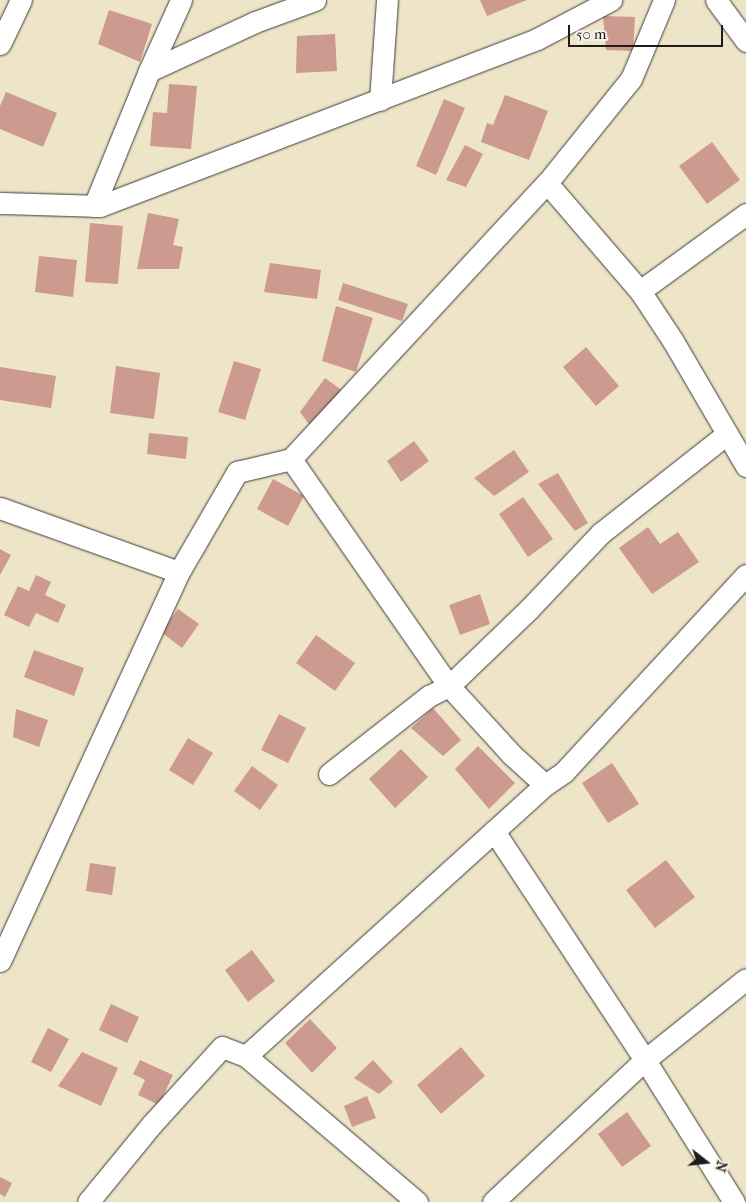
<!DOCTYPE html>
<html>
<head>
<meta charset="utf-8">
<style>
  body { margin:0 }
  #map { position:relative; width:746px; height:1202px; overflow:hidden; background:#eee5c9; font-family:"IM FELL French Canon",serif }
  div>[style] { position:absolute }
  .building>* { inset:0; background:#cc9a8e }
  .roads { filter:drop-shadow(0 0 1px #3c3a36) drop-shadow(0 0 1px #3c3a36) }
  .street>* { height:21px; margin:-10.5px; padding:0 10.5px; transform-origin:10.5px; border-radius:10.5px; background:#fff }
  span { translate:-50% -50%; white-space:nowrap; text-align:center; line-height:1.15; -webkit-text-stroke:5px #f7f3e8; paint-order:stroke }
  .north { position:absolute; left:681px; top:1137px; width:50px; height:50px; -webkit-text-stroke:4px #f7f3e8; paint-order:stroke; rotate:106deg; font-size:14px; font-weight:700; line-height:20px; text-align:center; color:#1c1c1c }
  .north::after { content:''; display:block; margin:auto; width:18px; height:22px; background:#1c1c1c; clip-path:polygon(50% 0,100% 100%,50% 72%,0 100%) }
  .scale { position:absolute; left:568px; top:25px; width:155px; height:22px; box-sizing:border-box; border:2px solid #1c1c1c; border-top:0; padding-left:6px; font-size:15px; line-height:18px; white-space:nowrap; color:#1c1c1c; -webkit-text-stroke:4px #f7f3e8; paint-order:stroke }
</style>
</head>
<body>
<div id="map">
  <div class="building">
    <i style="clip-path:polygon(480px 0,527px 0,487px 16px)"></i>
    <i style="clip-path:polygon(109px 10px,152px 24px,140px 62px,98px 44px)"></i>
    <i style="clip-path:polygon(603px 16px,635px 17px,633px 51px,606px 50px)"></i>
    <i style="clip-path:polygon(335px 34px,337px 71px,296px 73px,297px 36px)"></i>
    <i style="clip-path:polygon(169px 84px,197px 86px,191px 149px,150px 146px,153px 112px,167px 113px)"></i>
    <i style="clip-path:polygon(6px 92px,57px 113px,43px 147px,0 129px,0 106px)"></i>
    <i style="clip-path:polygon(505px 95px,548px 111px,529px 160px,481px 142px,487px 123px,493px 125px)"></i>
    <i style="clip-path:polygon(444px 99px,465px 108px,436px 175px,416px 166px)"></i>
    <i style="clip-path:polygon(712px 142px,740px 180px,707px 204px,679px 166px)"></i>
    <i style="clip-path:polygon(465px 145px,483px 154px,466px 187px,446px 180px)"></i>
    <i style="clip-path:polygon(148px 213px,179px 219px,173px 245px,183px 247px,179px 269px,137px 269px)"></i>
    <i style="clip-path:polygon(90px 223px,123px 226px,118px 284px,85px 282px)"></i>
    <i style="clip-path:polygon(39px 256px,77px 260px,73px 297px,35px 292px)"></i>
    <i style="clip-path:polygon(270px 263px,321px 270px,317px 299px,264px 292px)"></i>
    <i style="clip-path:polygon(343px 283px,408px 304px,402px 321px,338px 300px)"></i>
    <i style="clip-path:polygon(336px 306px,373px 318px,356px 372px,322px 361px)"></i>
    <i style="clip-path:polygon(586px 347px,619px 386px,596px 406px,563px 367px)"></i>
    <i style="clip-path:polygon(234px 361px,261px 369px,245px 420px,218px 412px)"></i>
    <i style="clip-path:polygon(116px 366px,160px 373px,154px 419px,110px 413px)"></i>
    <i style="clip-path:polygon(0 367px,56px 376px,51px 408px,0 400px)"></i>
    <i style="clip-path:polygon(325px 378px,347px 394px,317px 435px,300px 412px)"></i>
    <i style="clip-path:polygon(149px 433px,188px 437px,186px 459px,147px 454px)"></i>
    <i style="clip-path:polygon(414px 441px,429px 461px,401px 482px,387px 461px)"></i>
    <i style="clip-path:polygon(514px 450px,529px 472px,494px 496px,474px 478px)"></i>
    <i style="clip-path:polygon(558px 473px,588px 523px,575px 531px,538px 484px)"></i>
    <i style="clip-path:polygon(273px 479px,304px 496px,288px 526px,257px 509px)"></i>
    <i style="clip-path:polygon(523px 497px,553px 539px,528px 557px,499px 514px)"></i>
    <i style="clip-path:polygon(648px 527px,660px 544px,678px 532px,699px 562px,652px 594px,619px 548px)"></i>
    <i style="clip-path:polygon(0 549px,11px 555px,0 575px)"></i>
    <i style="clip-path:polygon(36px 575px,51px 582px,45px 595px,66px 605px,58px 623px,36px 613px,29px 627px,4px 615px,18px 586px,29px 591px)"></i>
    <i style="clip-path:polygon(480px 594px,490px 624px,460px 635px,449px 605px)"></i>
    <i style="clip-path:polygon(178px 609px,199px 624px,182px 648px,161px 632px)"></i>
    <i style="clip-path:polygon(316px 635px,355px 663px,335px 691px,296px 663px)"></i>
    <i style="clip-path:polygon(34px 650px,84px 668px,74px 696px,24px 677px)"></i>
    <i style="clip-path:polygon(433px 708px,461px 740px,443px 756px,411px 728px)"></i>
    <i style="clip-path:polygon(16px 709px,48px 720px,39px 747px,13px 737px)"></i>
    <i style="clip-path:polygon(279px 714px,306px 728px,288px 763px,261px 750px)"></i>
    <i style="clip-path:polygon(188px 738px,213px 753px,193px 785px,169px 770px)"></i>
    <i style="clip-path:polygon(478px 746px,515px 783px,489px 809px,455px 769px)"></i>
    <i style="clip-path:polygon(401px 749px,428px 777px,395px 808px,369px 779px)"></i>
    <i style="clip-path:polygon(612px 763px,639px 804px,608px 823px,582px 783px)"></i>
    <i style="clip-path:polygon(252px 766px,278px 785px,260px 810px,234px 791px)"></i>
    <i style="clip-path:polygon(666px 860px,695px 897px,655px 928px,626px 890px)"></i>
    <i style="clip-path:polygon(90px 863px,116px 867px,112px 895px,86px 891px)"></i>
    <i style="clip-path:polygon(252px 950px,275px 981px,248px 1002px,225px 970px)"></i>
    <i style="clip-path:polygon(111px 1004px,139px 1017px,127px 1043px,99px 1030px)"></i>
    <i style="clip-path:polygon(310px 1019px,337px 1048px,312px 1073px,285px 1043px)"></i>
    <i style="clip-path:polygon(48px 1028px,69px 1039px,51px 1072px,31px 1062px)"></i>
    <i style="clip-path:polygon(461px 1047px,485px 1076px,441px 1114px,417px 1085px)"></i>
    <i style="clip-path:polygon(82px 1052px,118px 1068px,101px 1106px,58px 1086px)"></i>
    <i style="clip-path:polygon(140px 1060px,173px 1075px,159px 1105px,138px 1095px,145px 1080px,133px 1074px)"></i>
    <i style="clip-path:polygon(373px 1060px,393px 1082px,379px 1094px,354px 1078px)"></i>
    <i style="clip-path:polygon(367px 1096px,376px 1118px,352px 1127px,344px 1106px)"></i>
    <i style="clip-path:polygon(627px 1112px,651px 1146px,622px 1167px,598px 1134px)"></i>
    <i style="clip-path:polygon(0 1177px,12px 1183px,5px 1197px,0 1194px)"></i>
  </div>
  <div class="roads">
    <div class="street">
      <i style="left:716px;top:0;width:51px;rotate:53.8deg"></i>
      <i style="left:0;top:44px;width:49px;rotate:-64.5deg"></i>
      <i style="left:149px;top:71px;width:117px;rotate:-24.8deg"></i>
      <i style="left:255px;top:22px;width:64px;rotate:-20.1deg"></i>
      <i style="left:380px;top:100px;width:100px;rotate:-86deg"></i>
      <i style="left:547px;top:183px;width:143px;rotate:49.3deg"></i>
      <i style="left:640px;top:291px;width:60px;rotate:56.6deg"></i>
      <i style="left:673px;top:341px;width:145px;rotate:59.7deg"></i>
      <i style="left:0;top:203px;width:100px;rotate:1.7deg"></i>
      <i style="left:100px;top:206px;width:468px;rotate:-20.9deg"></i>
      <i style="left:537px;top:39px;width:84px;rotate:-27.8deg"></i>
      <i style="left:94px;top:206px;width:146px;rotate:-67.8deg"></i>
      <i style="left:149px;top:71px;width:78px;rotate:-65.7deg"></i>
      <i style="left:640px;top:291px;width:131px;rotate:-36deg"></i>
      <i style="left:291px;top:459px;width:277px;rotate:55.2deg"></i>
      <i style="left:449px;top:686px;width:92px;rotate:47.6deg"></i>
      <i style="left:511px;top:754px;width:46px;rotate:42.4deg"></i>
      <i style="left:0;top:508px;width:190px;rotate:19.7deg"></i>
      <i style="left:329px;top:774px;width:127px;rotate:-38deg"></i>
      <i style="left:429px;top:696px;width:22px;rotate:-27deg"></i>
      <i style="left:449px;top:686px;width:112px;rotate:-43.9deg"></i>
      <i style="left:530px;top:608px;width:103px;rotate:-46.6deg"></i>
      <i style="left:601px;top:533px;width:160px;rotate:-38.2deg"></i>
      <i style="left:494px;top:831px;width:274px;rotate:56.6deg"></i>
      <i style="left:645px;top:1060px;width:168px;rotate:57.9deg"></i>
      <i style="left:0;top:961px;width:428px;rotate:-65.3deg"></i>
      <i style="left:179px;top:572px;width:116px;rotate:-59.9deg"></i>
      <i style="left:237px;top:472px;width:56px;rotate:-13.5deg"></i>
      <i style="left:291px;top:459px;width:376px;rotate:-47.2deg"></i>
      <i style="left:547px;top:183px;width:134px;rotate:-51.1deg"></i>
      <i style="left:631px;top:79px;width:86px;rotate:-67.3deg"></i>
      <i style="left:246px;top:1056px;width:225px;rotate:40.5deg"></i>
      <i style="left:88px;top:1202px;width:101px;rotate:-50.6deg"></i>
      <i style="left:152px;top:1124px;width:104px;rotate:-47.7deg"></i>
      <i style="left:222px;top:1047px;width:26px;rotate:21deg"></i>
      <i style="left:246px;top:1056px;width:404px;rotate:-42.2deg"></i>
      <i style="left:545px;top:785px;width:23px;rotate:-34deg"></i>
      <i style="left:564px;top:772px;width:268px;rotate:-47.3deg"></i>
      <i style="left:493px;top:1202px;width:208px;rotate:-43.1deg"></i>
      <i style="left:645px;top:1060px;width:129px;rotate:-38.7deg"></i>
    </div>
  </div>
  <div class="north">N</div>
  <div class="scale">50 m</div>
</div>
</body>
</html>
